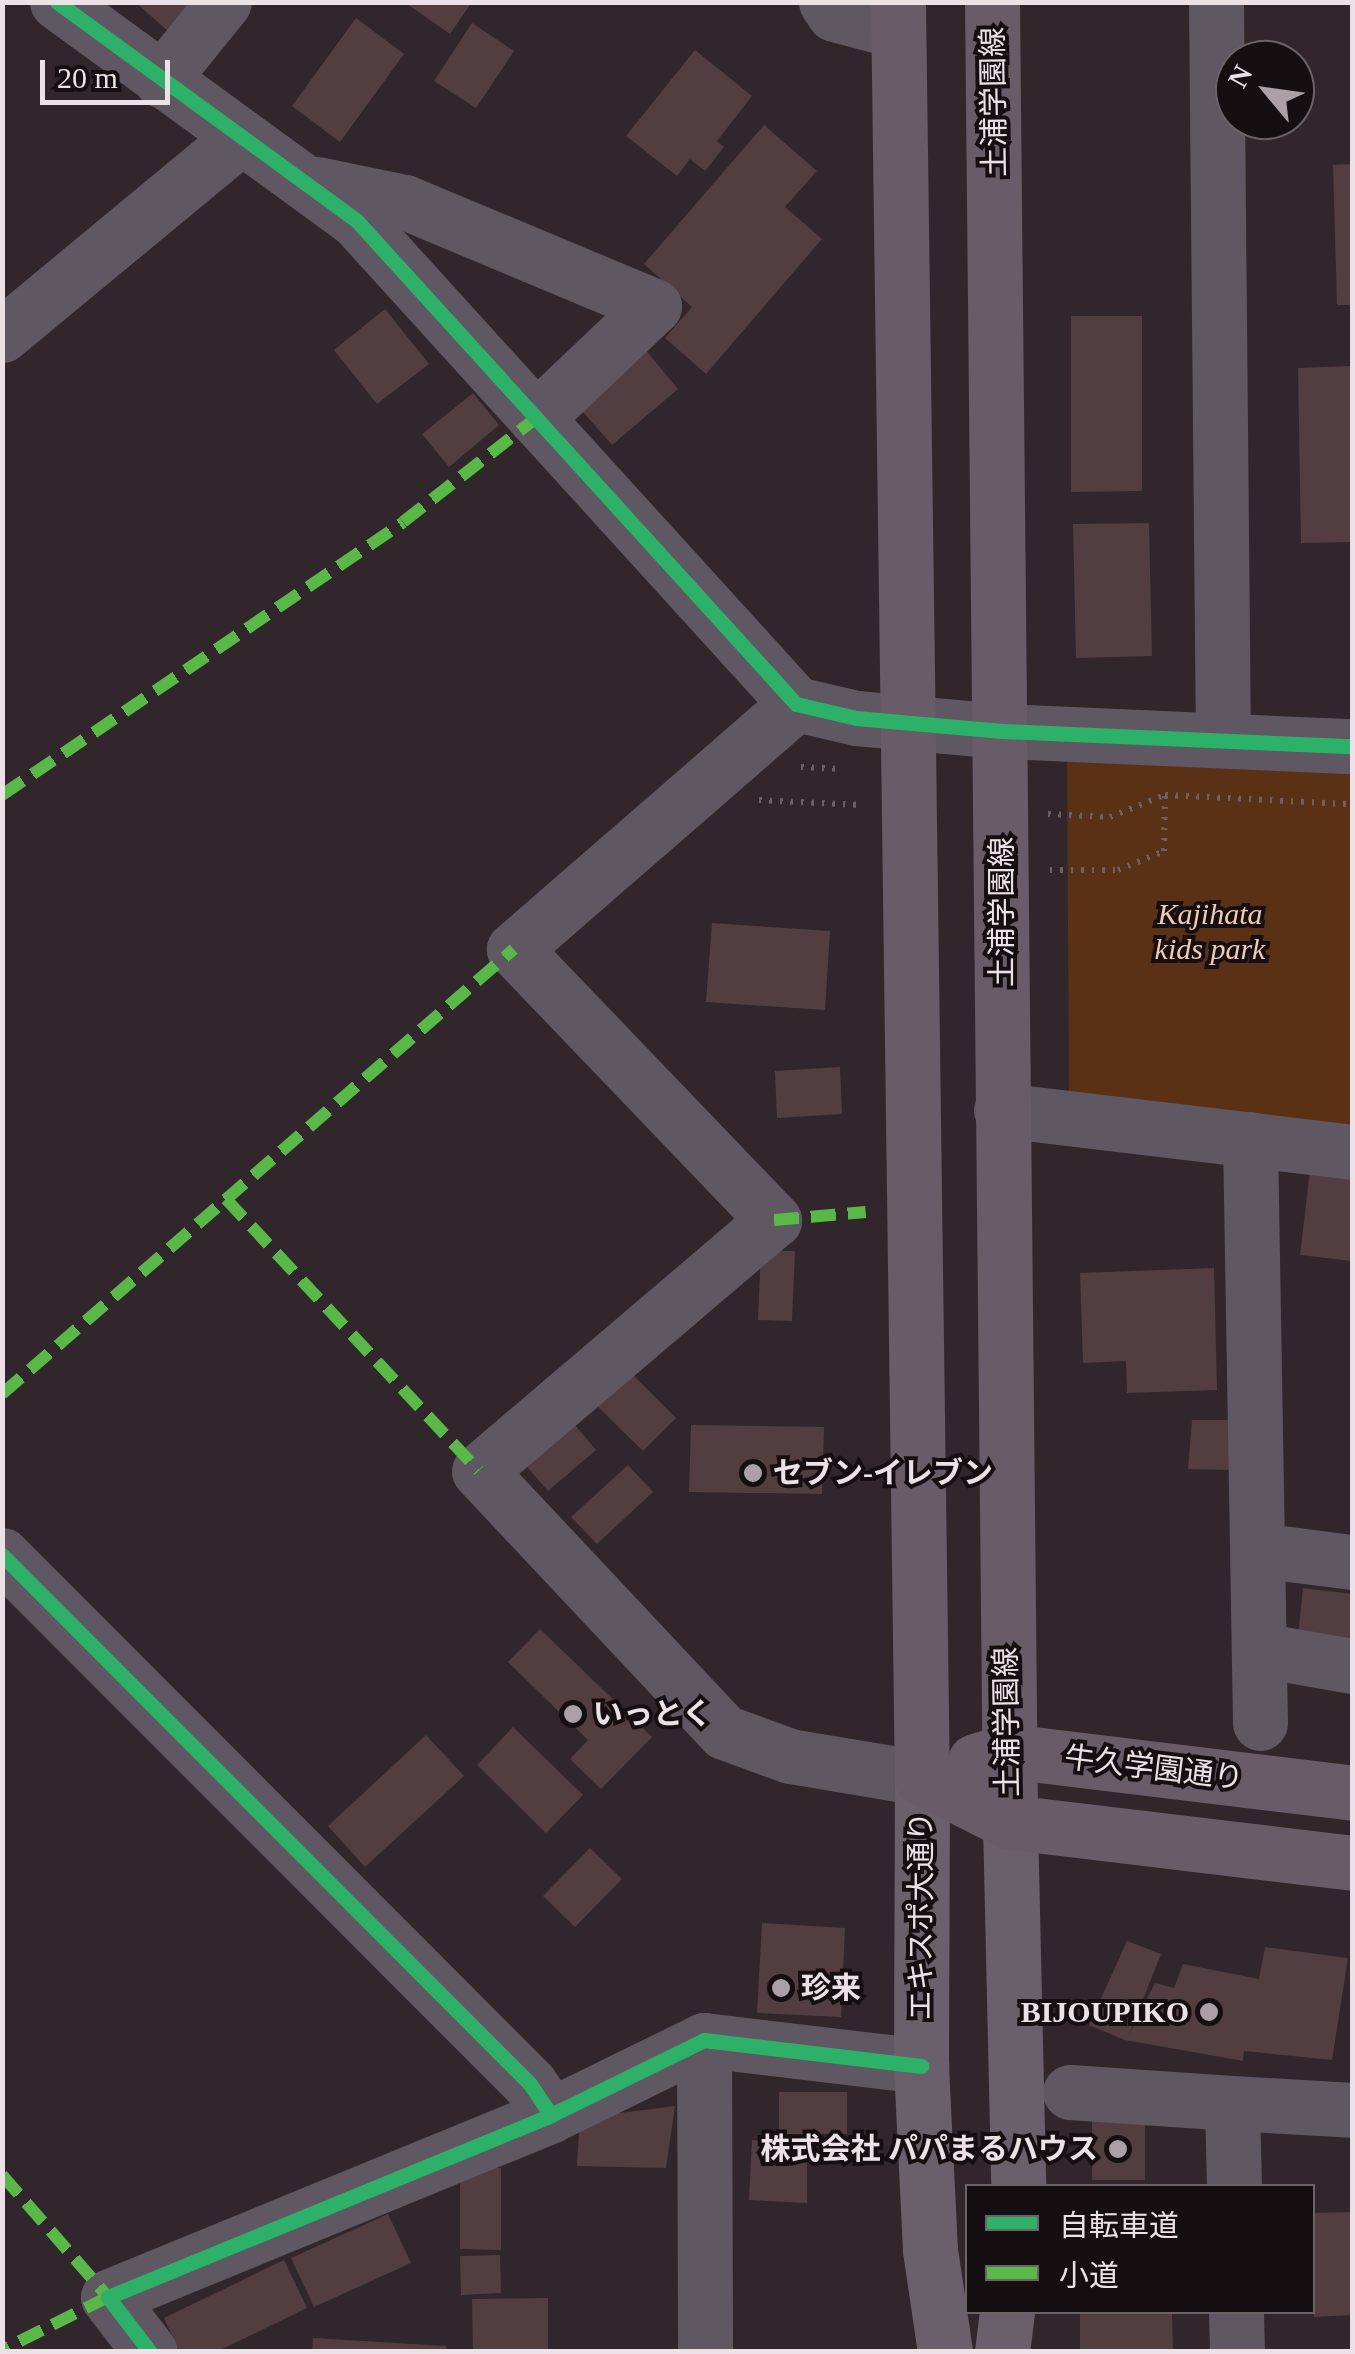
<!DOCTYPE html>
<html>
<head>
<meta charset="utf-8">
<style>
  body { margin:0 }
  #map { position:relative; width:1355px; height:2354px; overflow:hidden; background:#30262b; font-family:"Times New Roman","Noto Sans JP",serif }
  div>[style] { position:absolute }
  .green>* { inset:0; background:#5a3115 }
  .building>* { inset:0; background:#523e40 }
  .path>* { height:6px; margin-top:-3px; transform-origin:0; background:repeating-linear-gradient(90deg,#686268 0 2.5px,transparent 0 10.5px) }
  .minor>* { height:55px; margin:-27.5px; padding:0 27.5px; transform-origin:27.5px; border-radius:27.5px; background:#5f5761 }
  .major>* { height:55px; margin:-27.5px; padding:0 27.5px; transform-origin:27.5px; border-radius:27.5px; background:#6a606b }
  .highway>* { height:55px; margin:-27.5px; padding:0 27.5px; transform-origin:27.5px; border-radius:27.5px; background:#675c67 }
  .quiet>* { height:12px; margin-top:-6px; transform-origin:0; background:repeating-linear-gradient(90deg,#58b947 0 25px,transparent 0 37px) }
  .cycleway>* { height:15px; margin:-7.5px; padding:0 7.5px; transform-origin:7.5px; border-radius:7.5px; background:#2db169 }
  .dots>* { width:28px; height:28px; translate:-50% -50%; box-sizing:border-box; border:5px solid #160f12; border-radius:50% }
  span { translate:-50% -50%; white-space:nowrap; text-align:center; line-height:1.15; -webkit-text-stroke:8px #160f12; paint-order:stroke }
  .street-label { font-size:30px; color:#ece1e6 }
  .park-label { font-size:30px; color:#f3cab2; font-style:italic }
  .poi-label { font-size:30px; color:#ece1e6; font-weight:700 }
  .left { translate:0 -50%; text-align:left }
  .right { translate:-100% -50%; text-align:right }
  .frame { position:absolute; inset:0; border:5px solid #ece1e6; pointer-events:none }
  .legend { position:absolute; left:965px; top:2184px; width:350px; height:130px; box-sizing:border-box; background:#160f12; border:2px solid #6c6367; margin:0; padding:12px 18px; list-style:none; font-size:30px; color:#ece1e6 }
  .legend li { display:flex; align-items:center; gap:20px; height:50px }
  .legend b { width:50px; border:2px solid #6c6367 }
  .north { position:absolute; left:1215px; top:40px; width:100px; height:100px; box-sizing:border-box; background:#160f12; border:2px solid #6c6367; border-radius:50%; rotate:299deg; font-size:28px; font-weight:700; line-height:40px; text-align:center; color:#ece1e6 }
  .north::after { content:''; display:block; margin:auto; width:35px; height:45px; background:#aaa0a5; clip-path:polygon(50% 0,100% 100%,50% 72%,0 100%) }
  .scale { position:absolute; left:40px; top:60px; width:130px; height:45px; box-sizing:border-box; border:5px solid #ece1e6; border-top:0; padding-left:12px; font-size:30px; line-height:35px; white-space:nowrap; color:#ece1e6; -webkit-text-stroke:8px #160f12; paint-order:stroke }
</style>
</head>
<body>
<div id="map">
  <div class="green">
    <i style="clip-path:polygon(1067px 757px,1352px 761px,1352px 1133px,1069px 1102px)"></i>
  </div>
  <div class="building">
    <i style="clip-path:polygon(135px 2px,192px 2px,168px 31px)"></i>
    <i style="clip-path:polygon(404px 2px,472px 2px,450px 34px)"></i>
    <i style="clip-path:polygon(356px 18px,404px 54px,340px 142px,292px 106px)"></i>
    <i style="clip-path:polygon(472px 23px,514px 51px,476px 108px,434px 81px)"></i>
    <i style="clip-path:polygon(695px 50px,752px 96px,717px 141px,724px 147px,705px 171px,690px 159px,677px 176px,626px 136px)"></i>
    <i style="clip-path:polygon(764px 125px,817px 171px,785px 207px,822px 239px,706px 374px,665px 338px,692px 307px,644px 264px)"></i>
    <i style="clip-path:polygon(1352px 164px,1352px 305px,1337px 305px,1333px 165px)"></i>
    <i style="clip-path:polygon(385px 309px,429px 364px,377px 404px,334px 350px)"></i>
    <i style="clip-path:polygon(1071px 316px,1142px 316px,1142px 491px,1071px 492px)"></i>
    <i style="clip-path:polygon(643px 347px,678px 389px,612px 445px,576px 404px)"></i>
    <i style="clip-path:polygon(1352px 366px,1352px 542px,1301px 543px,1298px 368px)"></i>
    <i style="clip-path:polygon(473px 393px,499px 425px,449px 467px,422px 434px)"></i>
    <i style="clip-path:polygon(1149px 523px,1152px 656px,1076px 658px,1073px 524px)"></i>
    <i style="clip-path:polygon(712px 923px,830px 931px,825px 1010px,706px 1002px)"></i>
    <i style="clip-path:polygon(840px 1067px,842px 1114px,777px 1118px,775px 1071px)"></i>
    <i style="clip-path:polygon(1310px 1170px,1352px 1175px,1352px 1261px,1300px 1255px)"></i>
    <i style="clip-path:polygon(761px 1251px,795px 1251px,792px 1321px,758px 1320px)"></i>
    <i style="clip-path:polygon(1214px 1268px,1217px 1390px,1127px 1393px,1126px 1361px,1083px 1363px,1080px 1273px)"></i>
    <i style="clip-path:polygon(626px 1368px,676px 1418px,643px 1451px,592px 1401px)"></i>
    <i style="clip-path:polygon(569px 1418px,596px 1450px,548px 1491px,521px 1460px)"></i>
    <i style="clip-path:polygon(1192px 1420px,1231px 1420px,1231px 1470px,1188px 1469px)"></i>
    <i style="clip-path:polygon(691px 1425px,824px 1427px,822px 1494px,689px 1492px)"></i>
    <i style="clip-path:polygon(628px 1465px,653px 1492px,597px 1544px,571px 1517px)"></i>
    <i style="clip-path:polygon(1303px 1588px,1352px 1594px,1352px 1647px,1298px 1636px)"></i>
    <i style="clip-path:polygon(540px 1629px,652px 1737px,601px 1789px,570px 1759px,588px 1740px,508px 1662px)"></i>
    <i style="clip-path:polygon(513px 1727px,583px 1795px,546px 1833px,477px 1765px)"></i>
    <i style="clip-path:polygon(426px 1735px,464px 1776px,365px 1867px,328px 1826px)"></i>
    <i style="clip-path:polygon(590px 1848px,622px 1879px,575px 1927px,543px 1896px)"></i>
    <i style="clip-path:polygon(762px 1923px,845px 1928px,841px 2017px,757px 2013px)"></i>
    <i style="clip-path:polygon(1127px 1941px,1161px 1954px,1129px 2035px,1155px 1983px,1174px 1988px,1183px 1964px,1259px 1979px,1265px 1947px,1348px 1958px,1332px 2060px,1244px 2051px,1243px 2061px,1125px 2040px,1089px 2025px)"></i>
    <i style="clip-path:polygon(779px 2092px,847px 2092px,847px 2134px,779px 2134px)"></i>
    <i style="clip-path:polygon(675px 2106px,666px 2168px,577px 2166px,580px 2118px)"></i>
    <i style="clip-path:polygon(1092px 2118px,1145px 2118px,1145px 2180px,1092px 2180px)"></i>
    <i style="clip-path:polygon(752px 2140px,807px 2143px,807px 2203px,749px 2200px)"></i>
    <i style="clip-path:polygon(460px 2168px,501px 2168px,501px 2250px,460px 2249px)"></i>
    <i style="clip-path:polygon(1352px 2212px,1352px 2315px,1314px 2317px,1312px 2213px)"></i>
    <i style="clip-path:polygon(388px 2214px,411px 2263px,314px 2307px,291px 2258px)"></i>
    <i style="clip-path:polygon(500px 2255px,501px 2293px,461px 2295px,460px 2256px)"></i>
    <i style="clip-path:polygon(284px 2260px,307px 2308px,216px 2352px,180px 2352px,164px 2318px)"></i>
    <i style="clip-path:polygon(548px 2298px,548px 2352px,473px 2352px,472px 2299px)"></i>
    <i style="clip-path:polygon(1172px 2313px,1173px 2352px,1080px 2352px,1080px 2314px)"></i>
    <i style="clip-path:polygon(313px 2338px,446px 2346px,446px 2352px,312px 2352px)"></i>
  </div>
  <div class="path">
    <i style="left:801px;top:767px;width:42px;rotate:2.7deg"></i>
    <i style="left:759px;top:800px;width:102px;rotate:2.8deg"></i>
    <i style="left:1048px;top:814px;width:62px;rotate:2.8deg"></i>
    <i style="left:1110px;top:817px;width:59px;rotate:-21.8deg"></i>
    <i style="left:1165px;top:795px;width:187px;rotate:2.8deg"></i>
    <i style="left:1050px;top:870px;width:68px"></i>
    <i style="left:1118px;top:870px;width:50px;rotate:-22.4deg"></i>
    <i style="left:1164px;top:851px;width:56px;rotate:-89deg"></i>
  </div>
  <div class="minor">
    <i style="left:57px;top:2px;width:371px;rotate:36.1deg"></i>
    <i style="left:357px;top:221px;width:653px;rotate:47.73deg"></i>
    <i style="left:796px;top:704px;width:62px;rotate:13.1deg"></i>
    <i style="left:856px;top:718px;width:147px;rotate:5.1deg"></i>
    <i style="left:1002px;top:731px;width:350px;rotate:2.5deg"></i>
    <i style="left:826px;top:2px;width:14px;rotate:56deg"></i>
    <i style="left:834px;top:14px;width:66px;rotate:14.9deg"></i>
    <i style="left:1216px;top:2px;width:738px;rotate:89.46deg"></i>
    <i style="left:161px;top:80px;width:100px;rotate:-51.1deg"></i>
    <i style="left:317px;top:184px;width:90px;rotate:11.6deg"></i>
    <i style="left:405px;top:202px;width:270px;rotate:22.7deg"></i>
    <i style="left:654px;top:306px;width:163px;rotate:136.5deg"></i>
    <i style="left:2px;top:335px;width:309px;rotate:-39.6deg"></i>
    <i style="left:796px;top:704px;width:374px;rotate:139deg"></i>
    <i style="left:514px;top:949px;width:376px;rotate:46.2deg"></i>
    <i style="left:774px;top:1220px;width:387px;rotate:139.6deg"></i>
    <i style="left:479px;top:1471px;width:358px;rotate:46.8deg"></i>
    <i style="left:724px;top:1732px;width:70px;rotate:20deg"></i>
    <i style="left:790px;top:1756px;width:134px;rotate:9.5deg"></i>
    <i style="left:1001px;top:1110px;width:354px;rotate:6.8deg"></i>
    <i style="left:1250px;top:1139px;width:584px;rotate:89.02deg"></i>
    <i style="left:1258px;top:1550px;width:95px;rotate:7.3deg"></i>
    <i style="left:2px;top:1555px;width:747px;rotate:45.05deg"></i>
    <i style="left:530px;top:2084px;width:37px;rotate:56deg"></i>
    <i style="left:1260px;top:1650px;width:93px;rotate:9.9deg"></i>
    <i style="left:704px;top:2040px;width:312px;rotate:89.8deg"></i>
    <i style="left:1070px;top:2092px;width:162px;rotate:3.9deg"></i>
    <i style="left:1234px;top:2186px;width:83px;rotate:-91.4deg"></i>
    <i style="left:1232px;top:2103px;width:120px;rotate:3.3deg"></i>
    <i style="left:1236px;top:2312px;width:40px;rotate:88.6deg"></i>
    <i style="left:150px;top:2352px;width:69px;rotate:-127.4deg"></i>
    <i style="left:108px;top:2297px;width:479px;rotate:-22.3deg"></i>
    <i style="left:551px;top:2115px;width:170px;rotate:-26.1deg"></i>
    <i style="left:704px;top:2040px;width:219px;rotate:6.8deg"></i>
  </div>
  <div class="major">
    <i style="left:922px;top:1778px;width:288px;rotate:90.2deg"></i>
    <i style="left:921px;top:2066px;width:184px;rotate:87.2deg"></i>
    <i style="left:930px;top:2250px;width:103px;rotate:81.6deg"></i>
    <i style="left:1010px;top:1822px;width:364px;rotate:88.7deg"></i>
    <i style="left:1002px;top:2352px;width:40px;rotate:-82.9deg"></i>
  </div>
  <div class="highway">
    <i style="left:898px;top:2px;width:1776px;rotate:89.23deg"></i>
    <i style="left:992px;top:2px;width:1820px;rotate:89.43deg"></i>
    <i style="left:975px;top:1761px;width:34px;rotate:-17deg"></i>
    <i style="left:1007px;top:1751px;width:348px;rotate:6.9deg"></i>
    <i style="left:922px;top:1778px;width:98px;rotate:26.6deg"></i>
    <i style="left:1010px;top:1822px;width:344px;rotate:6.8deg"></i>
  </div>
  <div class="quiet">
    <i style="left:2px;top:795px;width:485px;rotate:-34.2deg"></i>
    <i style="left:403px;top:522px;width:169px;rotate:-38deg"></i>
    <i style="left:226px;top:1199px;width:371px;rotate:47.1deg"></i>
    <i style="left:774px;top:1220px;width:92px;rotate:-5deg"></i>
    <i style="left:2px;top:1394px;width:678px;rotate:-41deg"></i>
    <i style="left:2px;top:2175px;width:162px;rotate:49deg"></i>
    <i style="left:108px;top:2297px;width:119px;rotate:153.4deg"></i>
  </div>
  <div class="cycleway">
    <i style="left:57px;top:2px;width:371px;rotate:36.1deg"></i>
    <i style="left:357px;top:221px;width:653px;rotate:47.73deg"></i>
    <i style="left:796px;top:704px;width:62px;rotate:13.1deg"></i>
    <i style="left:856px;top:718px;width:147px;rotate:5.1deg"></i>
    <i style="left:1002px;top:731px;width:350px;rotate:2.5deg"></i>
    <i style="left:2px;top:1555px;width:747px;rotate:45.05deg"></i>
    <i style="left:530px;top:2084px;width:37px;rotate:56deg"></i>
    <i style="left:150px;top:2352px;width:69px;rotate:-127.4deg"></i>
    <i style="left:108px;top:2297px;width:479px;rotate:-22.3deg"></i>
    <i style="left:551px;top:2115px;width:170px;rotate:-26.1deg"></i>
    <i style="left:704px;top:2040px;width:219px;rotate:6.8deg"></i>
  </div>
  <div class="dots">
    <i style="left:753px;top:1473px;background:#aaa0a5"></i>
    <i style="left:573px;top:1714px;background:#aaa0a5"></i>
    <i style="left:781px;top:1988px;background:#aaa0a5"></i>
    <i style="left:1209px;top:2012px;background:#aaa0a5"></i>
    <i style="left:1118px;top:2149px;background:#aaa0a5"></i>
  </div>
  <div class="street-label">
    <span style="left:994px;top:102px;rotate:-91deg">土浦学園線</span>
    <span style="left:1002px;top:912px;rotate:-90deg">土浦学園線</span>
    <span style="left:1007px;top:1722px;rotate:-91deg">土浦学園線</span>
    <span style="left:1154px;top:1768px;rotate:7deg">牛久学園通り</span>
    <span style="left:921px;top:1916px;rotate:-90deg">エキスポ大通り</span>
  </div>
  <div class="park-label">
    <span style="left:1210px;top:931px">Kajihata<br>kids park</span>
  </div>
  <div class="poi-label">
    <span class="left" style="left:773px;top:1473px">セブン-イレブン</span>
    <span class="left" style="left:593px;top:1714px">いっとく</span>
    <span class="left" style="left:801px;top:1988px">珍来</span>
    <span class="right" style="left:1189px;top:2012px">BIJOUPIKO</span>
    <span class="right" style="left:1098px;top:2149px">株式会社 パパまるハウス</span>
  </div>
  <div class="frame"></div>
  <ul class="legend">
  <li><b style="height:12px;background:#2db169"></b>自転車道</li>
  <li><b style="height:12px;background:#58b947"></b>小道</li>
  </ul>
  <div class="north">N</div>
  <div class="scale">20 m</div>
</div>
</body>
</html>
